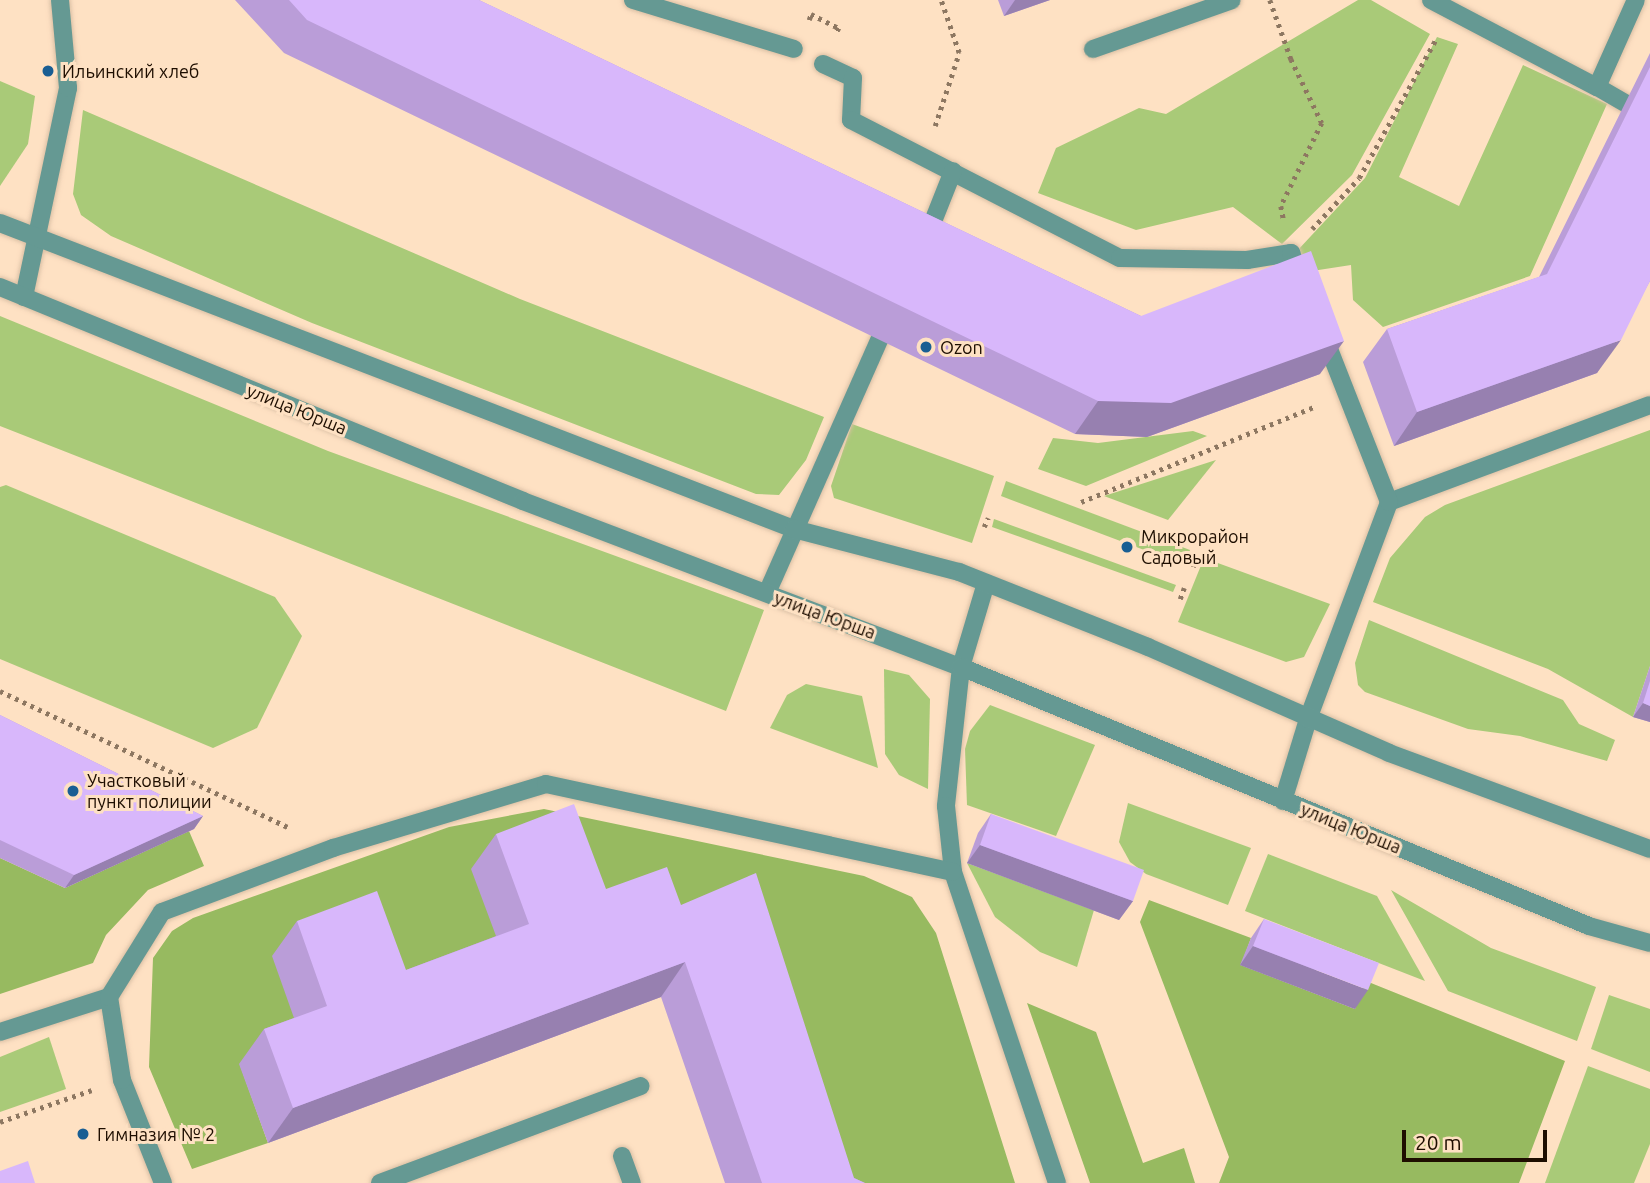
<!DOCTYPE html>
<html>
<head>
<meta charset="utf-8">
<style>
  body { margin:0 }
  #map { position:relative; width:1650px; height:1183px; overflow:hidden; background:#fee1c3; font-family:Ubuntu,sans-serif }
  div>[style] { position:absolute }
  .green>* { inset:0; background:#a9ca78 }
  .forest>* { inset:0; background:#97ba60 }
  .path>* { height:4.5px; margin-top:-2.25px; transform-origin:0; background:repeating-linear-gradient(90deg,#8d7761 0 3.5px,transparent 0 8.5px) }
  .roads { filter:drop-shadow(0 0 2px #dabfa4) drop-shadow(0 0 2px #dabfa4) }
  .service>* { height:18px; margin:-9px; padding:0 9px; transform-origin:9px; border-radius:9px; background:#659993 }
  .tertiary>* { height:18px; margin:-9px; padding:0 9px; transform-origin:9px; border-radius:9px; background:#659993 }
  .wall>* { inset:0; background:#ba9dd8 }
  .shaded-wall>* { inset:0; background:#9780b0 }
  .building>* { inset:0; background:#d8b7fb }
  .dots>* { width:19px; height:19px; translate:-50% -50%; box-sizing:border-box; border:4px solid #fee1c3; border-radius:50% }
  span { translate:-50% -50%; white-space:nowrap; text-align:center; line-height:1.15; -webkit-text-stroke:6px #fee1c3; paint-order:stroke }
  .poi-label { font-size:18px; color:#1e0e00 }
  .left { translate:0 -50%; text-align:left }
  .street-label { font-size:18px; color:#1e0e00 }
  .scale { position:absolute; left:1402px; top:1130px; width:145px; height:32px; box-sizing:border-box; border:4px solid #1e0e00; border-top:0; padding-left:9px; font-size:21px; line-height:24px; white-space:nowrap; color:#1e0e00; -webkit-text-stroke:5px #fee1c3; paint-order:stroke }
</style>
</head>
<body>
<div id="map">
  <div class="green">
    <i style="clip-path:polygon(1358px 0,1371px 0,1430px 34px,1352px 175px,1282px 244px,1233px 207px,1136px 230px,1038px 193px,1056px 148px,1139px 108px,1166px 114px)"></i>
    <i style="clip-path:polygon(1437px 37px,1458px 44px,1399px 177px,1459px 206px,1523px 65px,1607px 104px,1530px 276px,1383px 327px,1353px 300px,1351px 265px,1312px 271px,1297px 251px,1365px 178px)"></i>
    <i style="clip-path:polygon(0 81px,35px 96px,28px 144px,0 186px)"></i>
    <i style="clip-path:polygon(83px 110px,520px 299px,824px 417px,806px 460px,779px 495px,756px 494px,312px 323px,111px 236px,81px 215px,73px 194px)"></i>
    <i style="clip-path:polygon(0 316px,328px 451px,764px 610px,726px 711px,0 426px)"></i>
    <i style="clip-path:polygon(852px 424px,994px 476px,972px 543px,834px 498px,831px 486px)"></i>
    <i style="clip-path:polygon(1650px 430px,1650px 666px,1633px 717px,1548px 669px,1373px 602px,1390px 558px,1425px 517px,1445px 505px)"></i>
    <i style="clip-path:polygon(1193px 431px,1207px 436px,1086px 486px,1038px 469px,1053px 438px,1098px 443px)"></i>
    <i style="clip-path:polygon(1216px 460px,1168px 520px,1104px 496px)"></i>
    <i style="clip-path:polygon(1006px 481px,1190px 550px,1184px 565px,1001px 496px)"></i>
    <i style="clip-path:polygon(6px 485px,275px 597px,302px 636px,257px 728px,213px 748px,0 659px,0 487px)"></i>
    <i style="clip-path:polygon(994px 519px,1176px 585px,1173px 592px,992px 527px)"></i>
    <i style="clip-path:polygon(1204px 558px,1330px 604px,1304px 657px,1286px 662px,1178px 622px)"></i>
    <i style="clip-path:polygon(1369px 620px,1563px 700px,1579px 724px,1615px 740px,1607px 761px,1520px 736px,1468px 729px,1365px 692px,1358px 685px,1355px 663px)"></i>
    <i style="clip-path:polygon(884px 669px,909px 675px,930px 699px,928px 789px,899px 775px,885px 754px)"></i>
    <i style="clip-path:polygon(806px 684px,862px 696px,878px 768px,770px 728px,787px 695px)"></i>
    <i style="clip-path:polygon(990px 705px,1095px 745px,1056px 836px,967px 805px,965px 749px,970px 731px)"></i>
    <i style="clip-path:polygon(1128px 803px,1251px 848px,1228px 905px,1146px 874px,1130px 862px,1119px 842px)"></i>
    <i style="clip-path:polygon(1268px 854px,1377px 896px,1425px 981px,1245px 911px)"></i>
    <i style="clip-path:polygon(967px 863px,1094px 910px,1077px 967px,1040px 952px,995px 917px)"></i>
    <i style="clip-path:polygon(1391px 890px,1491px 948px,1596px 987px,1577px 1041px,1448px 991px)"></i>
    <i style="clip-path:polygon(1609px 995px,1650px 1009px,1650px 1072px,1591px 1049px)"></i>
    <i style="clip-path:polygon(49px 1037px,66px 1089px,0 1112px,0 1057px)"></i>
    <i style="clip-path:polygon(1588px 1066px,1650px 1089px,1650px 1144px,1634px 1183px,1545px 1183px)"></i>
  </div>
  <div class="forest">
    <i style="clip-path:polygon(544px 809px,864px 876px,912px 897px,936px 933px,1015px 1183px,820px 1183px,731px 908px,505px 959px,240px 1065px,268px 1143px,192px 1169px,149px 1067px,153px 958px,172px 931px,193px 918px,449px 827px)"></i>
    <i style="clip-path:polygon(189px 831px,204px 866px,148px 890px,106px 935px,93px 963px,0 994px,0 858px,65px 888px)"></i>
    <i style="clip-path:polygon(1149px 900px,1251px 938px,1241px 965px,1355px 1009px,1366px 981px,1565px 1061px,1519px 1183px,1219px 1183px,1229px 1157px,1140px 922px)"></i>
    <i style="clip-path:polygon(1027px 1003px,1096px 1032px,1143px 1163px,1184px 1148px,1195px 1183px,1090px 1183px)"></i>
  </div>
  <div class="path">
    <i style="left:1270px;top:0;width:63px;rotate:70.4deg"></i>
    <i style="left:1291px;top:59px;width:71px;rotate:64.2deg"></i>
    <i style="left:1322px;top:123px;width:93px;rotate:116.3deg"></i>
    <i style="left:1281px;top:206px;width:15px;rotate:79deg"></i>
    <i style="left:809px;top:20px;width:6px;rotate:-72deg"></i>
    <i style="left:811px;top:14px;width:31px;rotate:27deg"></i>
    <i style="left:839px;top:28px;width:7px;rotate:117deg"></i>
    <i style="left:935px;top:126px;width:77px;rotate:-71.8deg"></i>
    <i style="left:959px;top:53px;width:56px;rotate:-108.8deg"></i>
    <i style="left:1312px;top:229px;width:69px;rotate:-47.3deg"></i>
    <i style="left:1359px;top:178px;width:157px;rotate:-61deg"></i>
    <i style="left:1081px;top:502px;width:254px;rotate:-22.2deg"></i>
    <i style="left:984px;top:527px;width:10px;rotate:-66deg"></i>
    <i style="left:1193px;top:567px;width:14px;rotate:-73deg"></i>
    <i style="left:1180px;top:599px;width:12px;rotate:-70deg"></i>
    <i style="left:0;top:691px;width:318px;rotate:25.3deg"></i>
    <i style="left:0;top:1122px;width:97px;rotate:-19.2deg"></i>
  </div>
  <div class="roads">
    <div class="service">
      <i style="left:633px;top:0;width:168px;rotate:16.9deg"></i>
      <i style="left:1431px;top:0;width:187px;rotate:27.7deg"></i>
      <i style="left:1093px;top:49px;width:147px;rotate:-19.4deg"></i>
      <i style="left:823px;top:64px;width:33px;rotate:25deg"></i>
      <i style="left:853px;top:78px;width:42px;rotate:92.7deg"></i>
      <i style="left:851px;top:120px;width:302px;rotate:27.2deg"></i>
      <i style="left:1120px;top:258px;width:127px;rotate:0.9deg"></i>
      <i style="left:1247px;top:260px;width:45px;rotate:-9deg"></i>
      <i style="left:1291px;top:253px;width:28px;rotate:69deg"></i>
      <i style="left:1625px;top:103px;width:32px;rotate:-150deg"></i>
      <i style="left:1597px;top:87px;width:95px;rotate:-65.9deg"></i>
      <i style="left:926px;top:239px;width:73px;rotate:-68.3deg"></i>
      <i style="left:24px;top:297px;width:214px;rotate:-78.1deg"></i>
      <i style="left:68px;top:88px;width:88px;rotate:-95.2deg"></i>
      <i style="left:1389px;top:502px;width:278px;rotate:-20.4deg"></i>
      <i style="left:986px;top:583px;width:88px;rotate:106.6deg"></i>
      <i style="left:961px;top:667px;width:140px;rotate:96.2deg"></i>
      <i style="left:946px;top:806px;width:66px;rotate:83.9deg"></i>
      <i style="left:953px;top:872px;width:328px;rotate:71.5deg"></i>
      <i style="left:767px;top:593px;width:277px;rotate:-66.1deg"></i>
      <i style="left:1283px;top:801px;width:86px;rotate:-73deg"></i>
      <i style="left:1308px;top:719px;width:232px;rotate:-69.5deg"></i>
      <i style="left:1389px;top:502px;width:180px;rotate:-111.4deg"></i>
      <i style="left:0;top:1032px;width:114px;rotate:-17.8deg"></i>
      <i style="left:622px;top:1156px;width:29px;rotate:70deg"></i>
      <i style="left:163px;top:1183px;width:111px;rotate:-111.7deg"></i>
      <i style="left:122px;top:1080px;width:84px;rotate:-98.9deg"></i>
      <i style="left:109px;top:997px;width:100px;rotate:-58.1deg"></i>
      <i style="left:162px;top:912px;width:183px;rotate:-20.5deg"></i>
      <i style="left:333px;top:848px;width:222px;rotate:-16.7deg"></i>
      <i style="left:546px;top:784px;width:416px;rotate:12.2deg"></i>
      <i style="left:380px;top:1183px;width:278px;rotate:-20.4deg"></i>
    </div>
    <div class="tertiary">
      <i style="left:0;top:223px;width:851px;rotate:21.08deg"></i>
      <i style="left:794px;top:529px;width:171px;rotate:14.6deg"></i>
      <i style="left:959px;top:572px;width:203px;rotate:21.6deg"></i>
      <i style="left:1148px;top:647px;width:263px;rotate:23.7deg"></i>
      <i style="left:1389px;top:753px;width:278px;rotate:20.2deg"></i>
      <i style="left:0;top:287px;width:565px;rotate:22.25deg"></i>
      <i style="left:523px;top:501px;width:468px;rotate:20.8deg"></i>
      <i style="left:961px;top:667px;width:679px;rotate:22.41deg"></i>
      <i style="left:1589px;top:926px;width:63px;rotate:15.6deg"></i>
    </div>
  </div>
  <div class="wall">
    <i style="clip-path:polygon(235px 0,479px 0,1141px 316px,1320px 374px,1147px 437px,1075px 434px,284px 53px)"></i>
    <i style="clip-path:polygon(998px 0,1050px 0,1004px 16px)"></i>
    <i style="clip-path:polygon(1650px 53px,1650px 281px,1597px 373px,1394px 446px,1363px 362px,1387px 329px,1539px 277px)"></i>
    <i style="clip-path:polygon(1650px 666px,1650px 722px,1633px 717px)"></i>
    <i style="clip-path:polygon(0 715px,203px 816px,194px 829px,65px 888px,0 858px)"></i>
    <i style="clip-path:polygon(991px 814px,1133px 901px,1119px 920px,967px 863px,978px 833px)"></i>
    <i style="clip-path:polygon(496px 834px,606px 889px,681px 905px,854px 1178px,865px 1183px,725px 1183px,661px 997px,268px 1143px,239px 1064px,264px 1029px,294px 1018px,272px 956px,297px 921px,406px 970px,496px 936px,471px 869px)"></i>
    <i style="clip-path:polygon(1264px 919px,1355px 1009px,1240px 965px,1251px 938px)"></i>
  </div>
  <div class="shaded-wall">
    <i style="clip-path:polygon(1015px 0,1050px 0,1004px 16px)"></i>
    <i style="clip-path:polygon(1621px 340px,1597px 373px,1394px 446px,1417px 412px)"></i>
    <i style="clip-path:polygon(1344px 341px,1320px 374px,1147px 437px,1075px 434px,1098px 401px)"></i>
    <i style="clip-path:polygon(1643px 703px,1650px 706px,1650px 722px,1633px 717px)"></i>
    <i style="clip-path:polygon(203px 816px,194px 829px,65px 888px,74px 875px)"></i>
    <i style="clip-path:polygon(980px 845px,1133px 901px,1119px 920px,967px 863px)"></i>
    <i style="clip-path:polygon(1253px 946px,1368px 990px,1355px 1009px,1240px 965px)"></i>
    <i style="clip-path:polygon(685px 962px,661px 997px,268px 1143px,293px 1108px)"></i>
  </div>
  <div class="building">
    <i style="clip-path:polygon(289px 0,479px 0,1141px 316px,1311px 251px,1344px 341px,1171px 403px,1098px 401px,307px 20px)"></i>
    <i style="clip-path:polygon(1650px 67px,1650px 281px,1621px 340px,1417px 412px,1387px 329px,1547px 274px)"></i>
    <i style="clip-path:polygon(1650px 681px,1650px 706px,1643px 703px)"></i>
    <i style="clip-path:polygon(0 715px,203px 816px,74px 875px,0 840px)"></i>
    <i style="clip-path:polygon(574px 804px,606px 889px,667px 867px,681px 905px,756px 873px,854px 1178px,865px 1183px,762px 1183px,685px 962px,293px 1108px,264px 1029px,327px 1006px,297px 921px,377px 891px,406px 970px,529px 924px,496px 834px)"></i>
    <i style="clip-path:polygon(991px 814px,1144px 870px,1133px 901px,980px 845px)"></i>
    <i style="clip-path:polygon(1264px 919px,1379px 963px,1368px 990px,1253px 946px)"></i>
    <i style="clip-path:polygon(28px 1161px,35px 1183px,0 1183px,0 1171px)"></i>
  </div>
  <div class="dots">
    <i style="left:48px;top:71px;background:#195e93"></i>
    <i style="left:926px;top:347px;background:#195e93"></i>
    <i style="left:1127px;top:547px;background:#195e93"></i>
    <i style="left:73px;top:791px;background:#195e93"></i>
    <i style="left:83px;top:1134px;background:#195e93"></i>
  </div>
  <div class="poi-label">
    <span class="left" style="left:62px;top:71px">Ильинский хлеб</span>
    <span class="left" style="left:940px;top:347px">Ozon</span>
    <span class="left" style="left:1141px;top:547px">Микрорайон<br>Садовый</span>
    <span class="left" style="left:87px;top:791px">Участковый<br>пункт полиции</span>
    <span class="left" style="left:97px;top:1134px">Гимназия № 2</span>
  </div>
  <div class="street-label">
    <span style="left:297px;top:409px;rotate:22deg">улица Юрша</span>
    <span style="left:825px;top:615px;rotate:20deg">улица Юрша</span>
    <span style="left:1351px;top:828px;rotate:22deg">улица Юрша</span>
  </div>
  <div class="scale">20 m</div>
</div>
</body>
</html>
